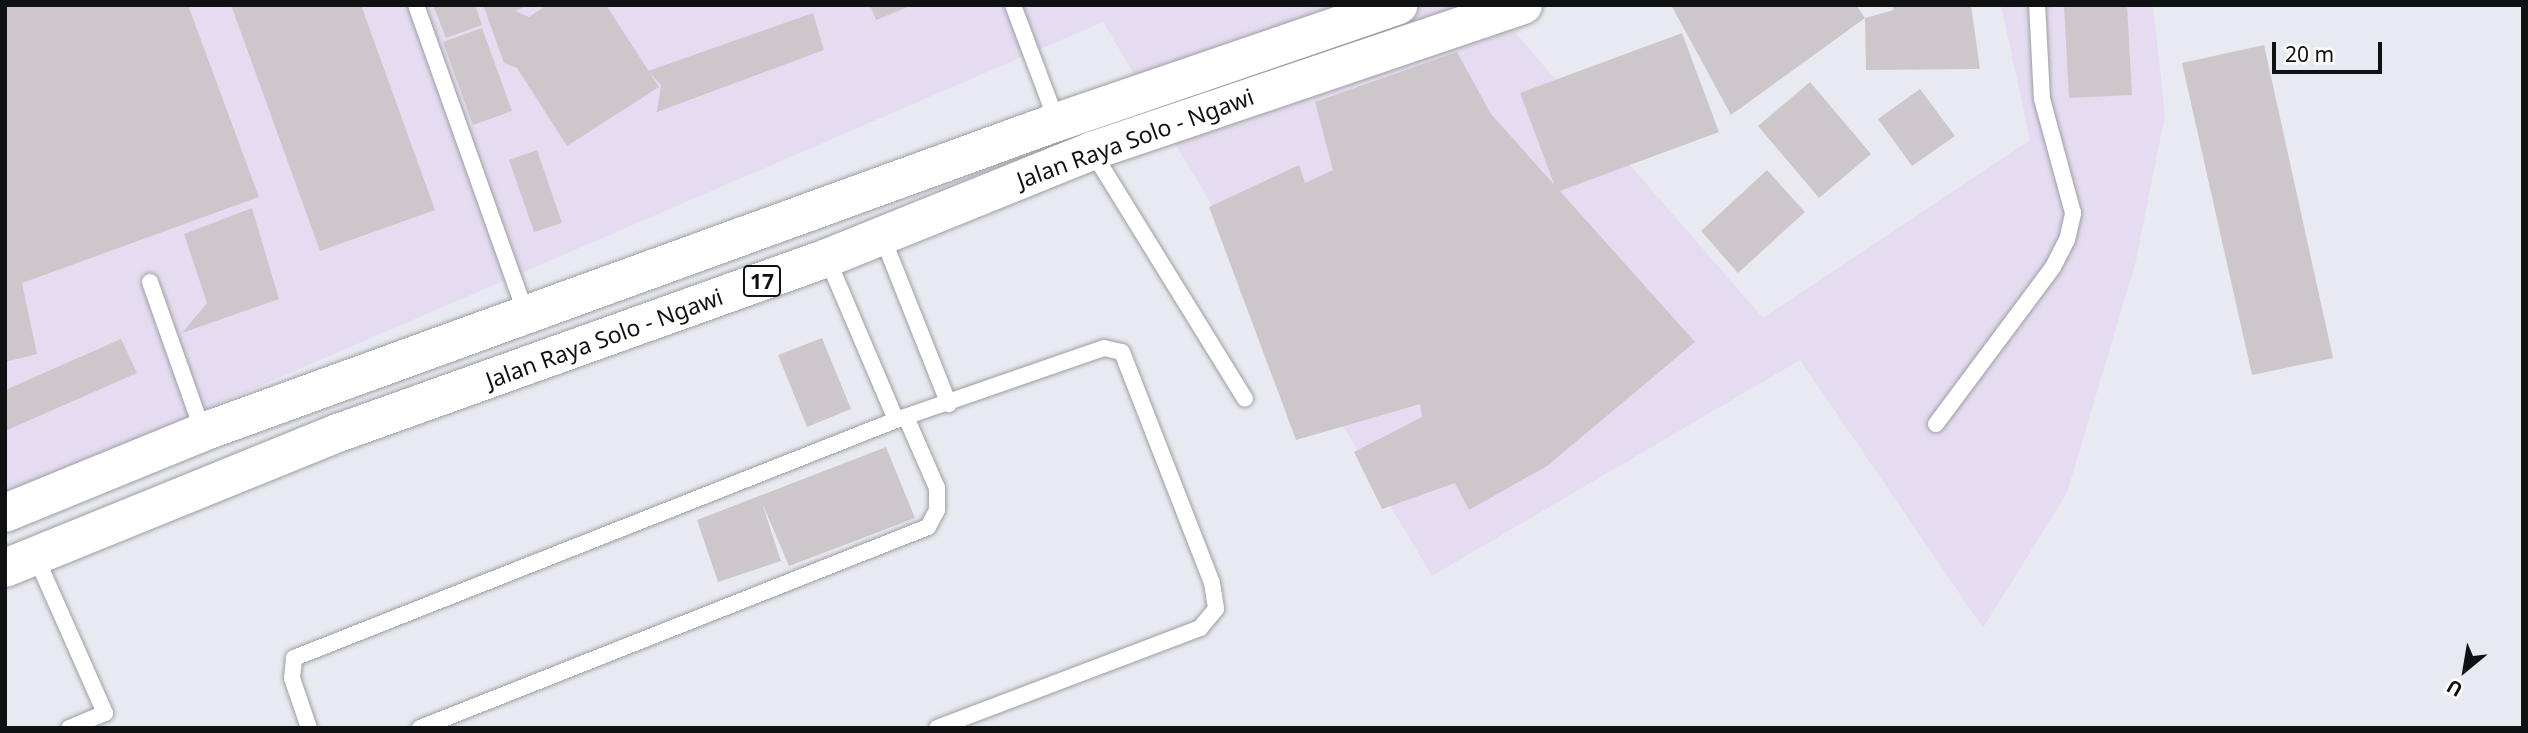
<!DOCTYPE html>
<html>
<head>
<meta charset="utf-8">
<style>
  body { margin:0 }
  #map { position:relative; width:2528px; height:733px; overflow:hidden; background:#e9eaf1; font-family:"Noto Sans",sans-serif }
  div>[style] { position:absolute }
  .industrial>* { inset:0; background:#e6dcf1 }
  .building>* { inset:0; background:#cdc7cb }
  .roads { filter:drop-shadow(0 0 2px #9d9ea4) drop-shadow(0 0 2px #9d9ea4) }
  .lane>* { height:16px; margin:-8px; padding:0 8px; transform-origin:8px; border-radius:8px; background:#fff }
  .highway>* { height:38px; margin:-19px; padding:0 19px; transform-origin:19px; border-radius:19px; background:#fff }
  span { translate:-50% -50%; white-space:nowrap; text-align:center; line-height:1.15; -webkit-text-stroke:6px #fff; paint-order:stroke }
  .shield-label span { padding:2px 5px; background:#fff; border:2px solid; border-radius:5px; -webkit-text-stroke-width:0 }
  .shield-label { font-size:21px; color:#101113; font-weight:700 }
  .street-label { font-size:23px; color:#101113 }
  .frame { position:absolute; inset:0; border:7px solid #101113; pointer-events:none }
  .north { position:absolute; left:2430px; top:635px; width:70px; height:70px; -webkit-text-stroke:5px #fff; paint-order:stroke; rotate:210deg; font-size:19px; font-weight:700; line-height:28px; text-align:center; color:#101113 }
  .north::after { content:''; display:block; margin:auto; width:24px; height:32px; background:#101113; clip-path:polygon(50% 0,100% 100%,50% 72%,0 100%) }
  .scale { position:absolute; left:2272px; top:42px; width:110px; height:32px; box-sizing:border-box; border:4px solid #101113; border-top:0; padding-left:9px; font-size:21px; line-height:24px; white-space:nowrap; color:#101113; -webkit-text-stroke:5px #fff; paint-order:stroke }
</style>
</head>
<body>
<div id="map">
  <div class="industrial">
    <i style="clip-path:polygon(5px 5px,1519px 5px,1499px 14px,1763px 318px,2030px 140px,2001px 5px,2153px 5px,2165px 115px,2136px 261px,2067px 493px,1983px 628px,1800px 360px,1432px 576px,1103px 22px,5px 496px)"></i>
  </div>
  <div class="building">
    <i style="clip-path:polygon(5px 5px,188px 5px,259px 197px,22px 283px,37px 354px,5px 362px)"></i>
    <i style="clip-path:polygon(231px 5px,361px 5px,435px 210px,320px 251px)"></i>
    <i style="clip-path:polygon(433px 5px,475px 5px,482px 25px,446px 38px)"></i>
    <i style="clip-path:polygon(483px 5px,529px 5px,515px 11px,529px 17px,547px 5px,606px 5px,659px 87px,567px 146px,517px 68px,504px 63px)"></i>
    <i style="clip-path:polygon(870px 5px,913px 5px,876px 20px)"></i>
    <i style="clip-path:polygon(1671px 5px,1856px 5px,1865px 18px,1731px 115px)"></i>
    <i style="clip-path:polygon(1892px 5px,1971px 5px,1980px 69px,1866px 70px,1865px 18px,1894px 10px)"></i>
    <i style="clip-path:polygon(2064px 5px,2127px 5px,2132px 95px,2069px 98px)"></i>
    <i style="clip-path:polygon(813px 13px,824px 50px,657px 112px,661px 85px,648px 71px)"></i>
    <i style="clip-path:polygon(482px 28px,512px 111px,473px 125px,443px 42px)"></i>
    <i style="clip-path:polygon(1682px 33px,1719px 132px,1557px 192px,1520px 93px)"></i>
    <i style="clip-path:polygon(2264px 45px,2333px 358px,2252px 375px,2182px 63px)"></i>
    <i style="clip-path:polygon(1457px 52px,1491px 114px,1695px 342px,1547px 466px,1469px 510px,1455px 483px,1382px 509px,1354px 452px,1422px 417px,1420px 404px,1296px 440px,1209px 207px,1299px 165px,1305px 183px,1333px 170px,1315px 102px)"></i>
    <i style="clip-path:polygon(1810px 82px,1871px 154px,1819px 198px,1758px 126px)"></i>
    <i style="clip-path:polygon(1920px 89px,1955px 136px,1912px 166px,1878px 119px)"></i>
    <i style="clip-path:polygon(537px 150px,562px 223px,534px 232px,509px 160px)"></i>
    <i style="clip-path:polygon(1767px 170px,1805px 212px,1738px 273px,1701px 231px)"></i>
    <i style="clip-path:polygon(252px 208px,279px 299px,182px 333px,207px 303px,184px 234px)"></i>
    <i style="clip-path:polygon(822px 338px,851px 409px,807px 427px,778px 355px)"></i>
    <i style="clip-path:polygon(121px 339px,137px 373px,5px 431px,5px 390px)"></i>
    <i style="clip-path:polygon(886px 447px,915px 518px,789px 566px,762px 503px,781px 561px,718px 582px,697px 520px)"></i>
  </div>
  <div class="roads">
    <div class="lane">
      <i style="left:416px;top:5px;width:330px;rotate:70.4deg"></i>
      <i style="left:1013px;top:5px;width:125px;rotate:69.4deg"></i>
      <i style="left:1092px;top:151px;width:291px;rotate:58.3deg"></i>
      <i style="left:882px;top:236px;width:181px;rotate:68.3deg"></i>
      <i style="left:827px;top:258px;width:176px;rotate:66.9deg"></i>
      <i style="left:150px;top:282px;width:159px;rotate:70.5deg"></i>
      <i style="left:1936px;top:424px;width:196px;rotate:-53.3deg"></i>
      <i style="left:2053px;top:267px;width:30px;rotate:-63deg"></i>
      <i style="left:2067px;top:240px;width:28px;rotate:-77deg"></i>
      <i style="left:2073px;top:213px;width:118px;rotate:-105.2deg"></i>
      <i style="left:2042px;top:99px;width:94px;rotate:-93deg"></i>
      <i style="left:35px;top:555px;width:173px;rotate:66.1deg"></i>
      <i style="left:105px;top:713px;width:39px;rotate:157deg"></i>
      <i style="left:309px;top:728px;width:53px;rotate:-108.8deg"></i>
      <i style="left:292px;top:678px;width:20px;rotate:-84deg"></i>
      <i style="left:294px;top:658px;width:647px;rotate:-21.57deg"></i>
      <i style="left:896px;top:420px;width:220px;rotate:-19.1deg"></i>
      <i style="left:1104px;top:348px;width:18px;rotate:13deg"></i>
      <i style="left:1122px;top:352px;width:248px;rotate:68.7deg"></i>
      <i style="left:1212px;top:583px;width:26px;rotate:81deg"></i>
      <i style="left:1216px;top:609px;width:25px;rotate:130deg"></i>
      <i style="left:1200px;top:628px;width:281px;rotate:159.2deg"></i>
      <i style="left:420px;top:728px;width:546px;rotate:-21.59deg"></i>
      <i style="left:928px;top:527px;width:19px;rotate:-62deg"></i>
      <i style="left:937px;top:510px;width:22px;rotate:-90deg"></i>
      <i style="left:937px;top:488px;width:77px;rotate:-113.6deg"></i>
    </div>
    <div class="highway">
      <i style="left:5px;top:513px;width:214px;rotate:-22.2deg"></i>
      <i style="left:203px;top:432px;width:909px;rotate:-19.95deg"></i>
      <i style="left:1057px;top:122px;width:361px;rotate:-18.9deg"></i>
      <i style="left:5px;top:568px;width:359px;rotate:-22.1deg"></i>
      <i style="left:338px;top:433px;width:519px;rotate:-19.69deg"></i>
      <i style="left:827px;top:258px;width:286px;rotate:-22deg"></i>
      <i style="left:1092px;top:151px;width:455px;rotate:-18.7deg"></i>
    </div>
  </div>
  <div class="shield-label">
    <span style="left:762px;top:281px">17</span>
  </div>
  <div class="street-label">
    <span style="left:1135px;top:138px;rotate:-20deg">Jalan Raya Solo - Ngawi</span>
    <span style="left:604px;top:338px;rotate:-20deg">Jalan Raya Solo - Ngawi</span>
  </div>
  <div class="frame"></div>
  <div class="north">U</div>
  <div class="scale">20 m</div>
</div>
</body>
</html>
